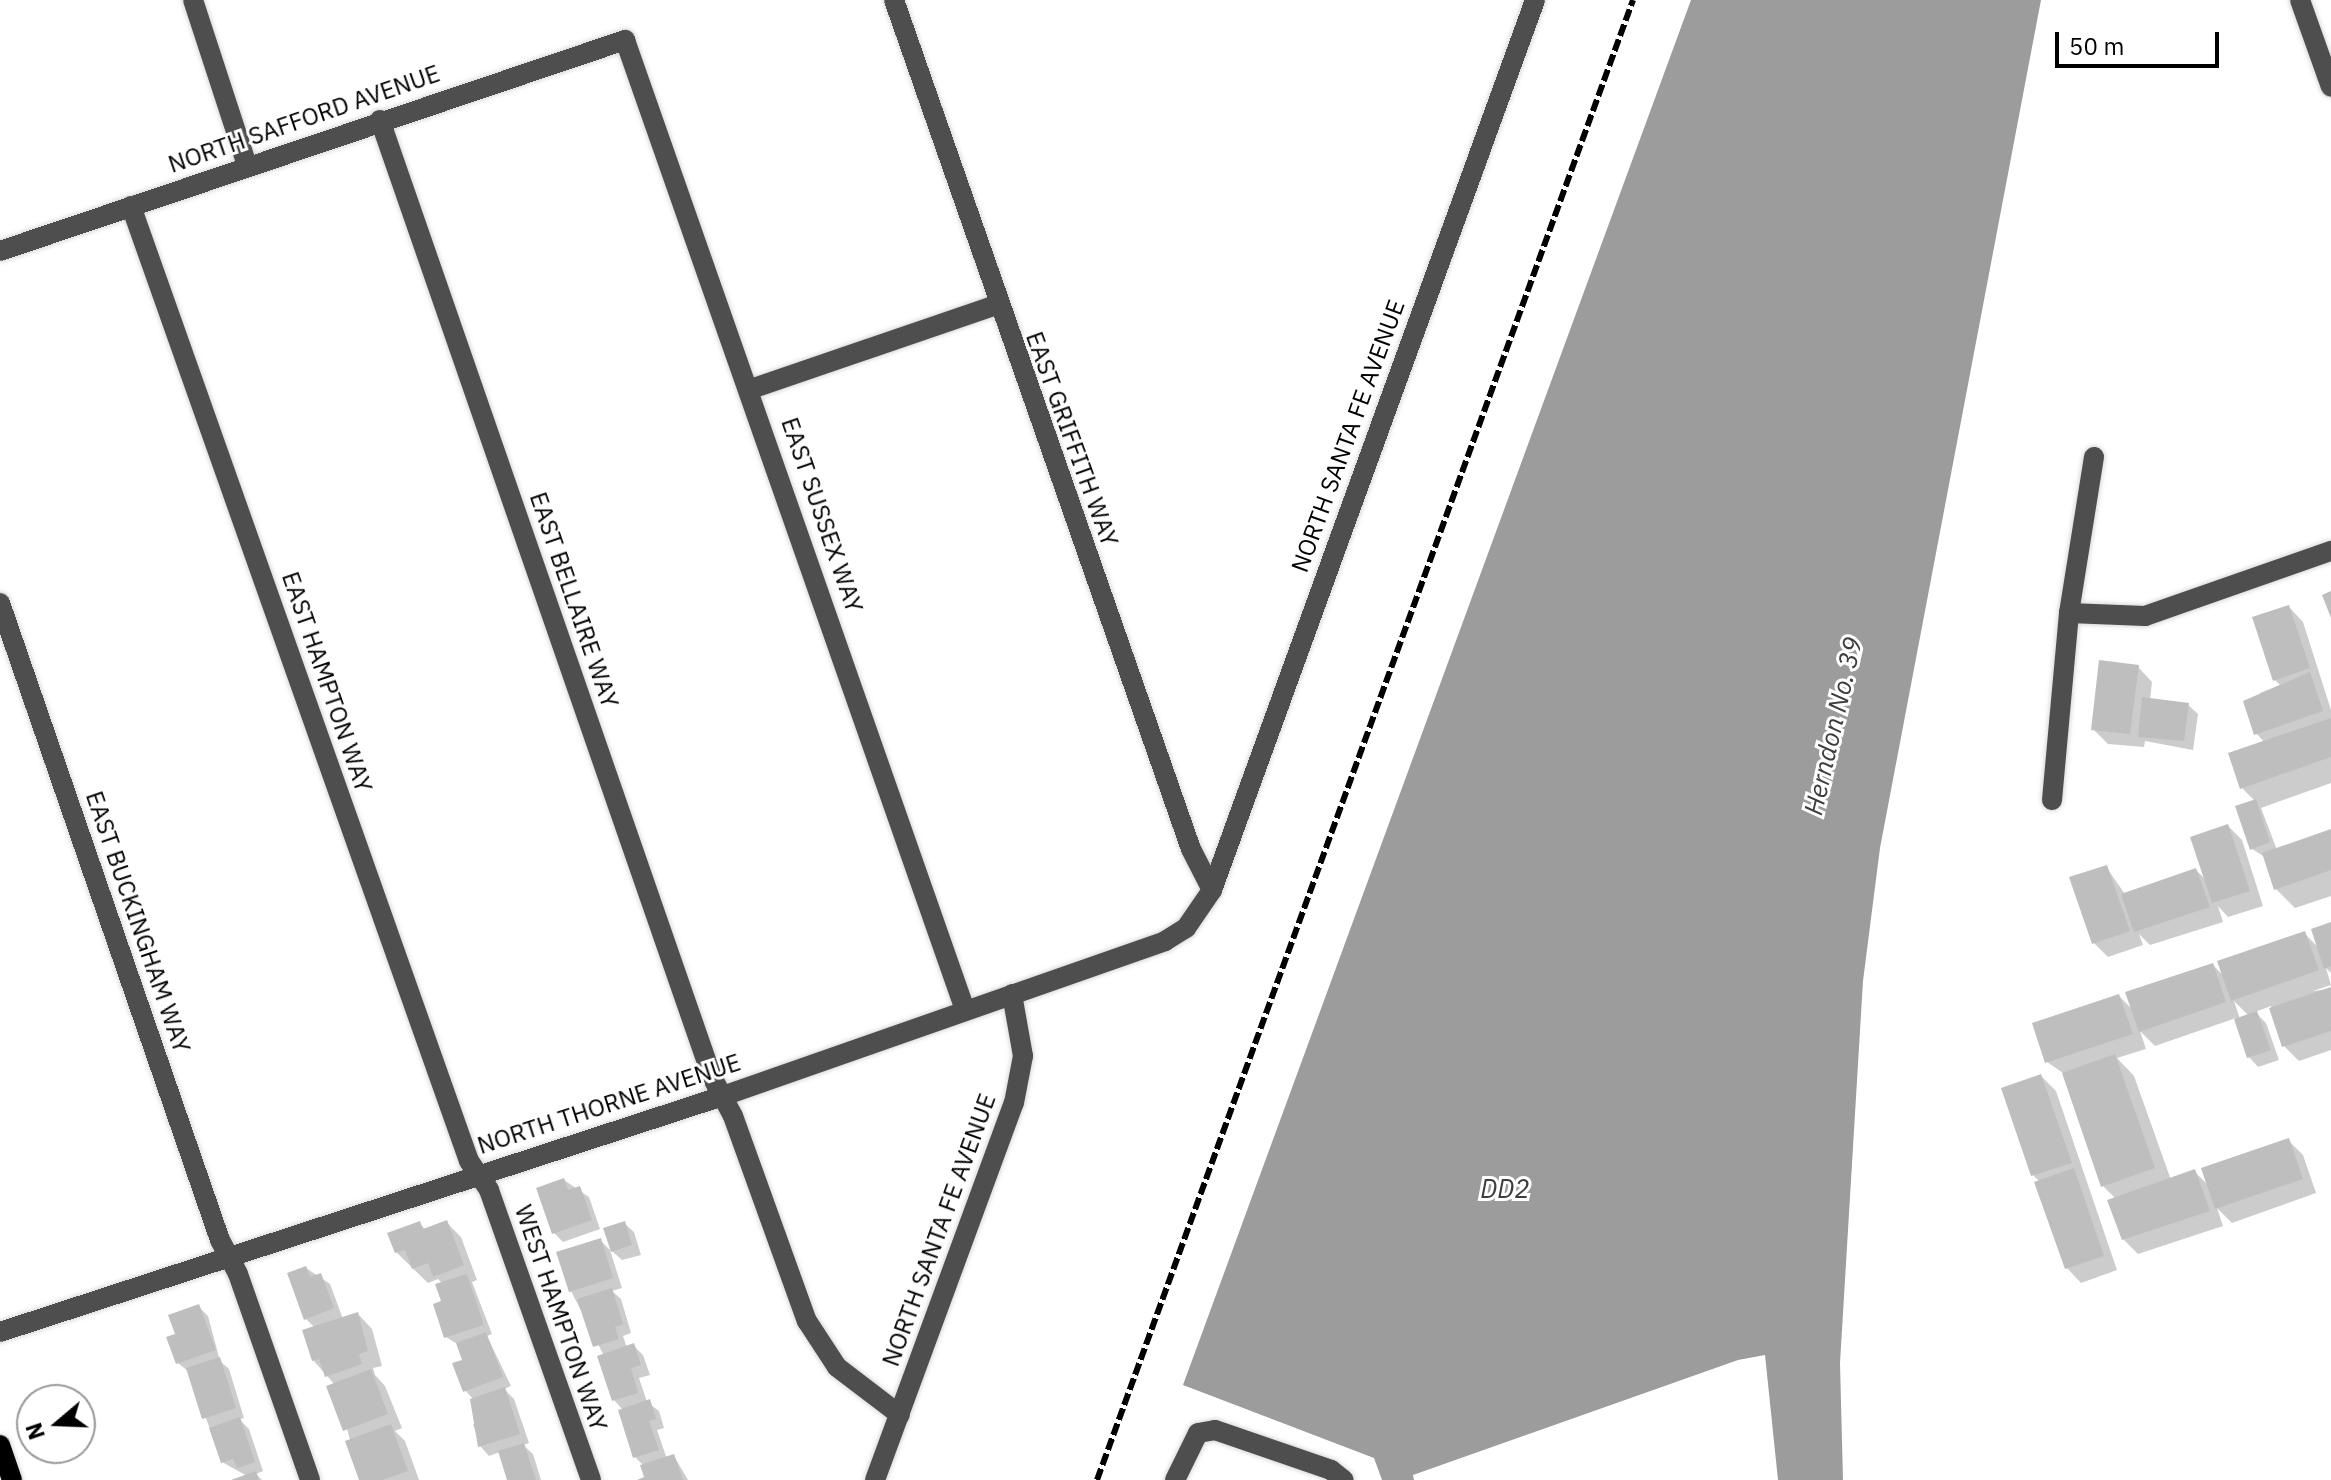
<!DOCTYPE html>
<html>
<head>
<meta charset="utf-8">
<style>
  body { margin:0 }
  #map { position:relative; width:2331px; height:1480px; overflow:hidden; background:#fff; font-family:"IBM Plex Sans",sans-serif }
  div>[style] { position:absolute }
  .water>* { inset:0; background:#9c9c9c }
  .shadow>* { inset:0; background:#0003 }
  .building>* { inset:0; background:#bebebe }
  .roads { filter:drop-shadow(0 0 2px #dbdbdb) drop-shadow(0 0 2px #dbdbdb) }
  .minor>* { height:20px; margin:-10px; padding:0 10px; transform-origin:10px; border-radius:10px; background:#4e4e4e }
  .major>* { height:20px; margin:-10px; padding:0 10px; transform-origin:10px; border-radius:10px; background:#000 }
  .rail>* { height:6px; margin-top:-3px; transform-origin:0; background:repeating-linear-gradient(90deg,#000 0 12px,transparent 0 16px) }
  span { translate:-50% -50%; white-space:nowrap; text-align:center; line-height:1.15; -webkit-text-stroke:6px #fff; paint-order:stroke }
  .street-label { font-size:24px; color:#000 }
  .water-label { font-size:26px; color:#3d3d3d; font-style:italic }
  .north { position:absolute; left:16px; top:1384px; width:80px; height:80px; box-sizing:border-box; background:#fff; border:2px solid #999; border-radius:50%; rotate:251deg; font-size:22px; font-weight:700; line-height:32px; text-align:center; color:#000 }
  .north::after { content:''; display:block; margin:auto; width:28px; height:36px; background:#000; clip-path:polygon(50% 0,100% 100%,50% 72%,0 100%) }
  .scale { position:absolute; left:2055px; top:32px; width:164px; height:36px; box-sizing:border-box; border:4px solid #000; border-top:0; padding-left:10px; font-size:24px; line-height:28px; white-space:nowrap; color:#000; -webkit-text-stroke:6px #fff; paint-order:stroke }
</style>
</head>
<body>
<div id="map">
  <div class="water">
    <i style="clip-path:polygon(1691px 0,2041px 0,1880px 848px,1863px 981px,1840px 1363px,1843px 1480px,1778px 1480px,1765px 1355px,1738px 1360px,1413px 1475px,1414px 1480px,1382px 1480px,1374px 1458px,1183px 1385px)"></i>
  </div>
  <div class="shadow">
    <i style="clip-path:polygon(2289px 607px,2303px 622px,2331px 710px,2331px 783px,2261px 808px,2277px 850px,2331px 831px,2331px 896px,2295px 908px,2276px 889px,2265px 857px,2252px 849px,2256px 802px,2242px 788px,2265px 743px,2256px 733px,2260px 693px,2280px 685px,2275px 680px)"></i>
    <i style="clip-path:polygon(2138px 667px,2152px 682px,2150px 700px,2188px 705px,2198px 714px,2193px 750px,2145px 741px,2144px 747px,2108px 744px,2093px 729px)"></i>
    <i style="clip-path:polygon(2228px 826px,2242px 840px,2263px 906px,2228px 917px,2218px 906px,2223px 922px,2150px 945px,2139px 934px,2143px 945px,2108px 957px,2094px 943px,2106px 867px,2125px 894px,2196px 870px,2207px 881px)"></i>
    <i style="clip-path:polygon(evenodd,2331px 924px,2331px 973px,2326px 968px,2331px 985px,2313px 991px,2331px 989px,2331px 1050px,2299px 1061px,2284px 1046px,2271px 1006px,2255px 1012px,2266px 1023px,2279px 1060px,2258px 1067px,2249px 1057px,2236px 1018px,2155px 1046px,2140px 1031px,2146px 1049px,2117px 1058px,2134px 1076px,2171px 1180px,2195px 1172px,2210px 1187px,2288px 1140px,2303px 1155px,2316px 1193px,2232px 1223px,2217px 1208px,2223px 1226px,2138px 1254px,2123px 1239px,2116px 1199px,2103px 1186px,2066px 1075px,2047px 1062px,2119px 996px,2134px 1011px,2213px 965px,2225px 977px,2305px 934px,2319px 948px,2331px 924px,2234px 1001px,2249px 1016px,2240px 1019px,2234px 1001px)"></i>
    <i style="clip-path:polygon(2041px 1076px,2056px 1091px,2117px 1270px,2081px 1283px,2067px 1268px,2040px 1182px,2033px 1175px)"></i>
    <i style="clip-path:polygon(564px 1180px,589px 1197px,600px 1229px,563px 1242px,554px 1233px)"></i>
    <i style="clip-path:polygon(446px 1222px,461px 1237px,477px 1280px,472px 1282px,492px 1334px,487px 1336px,511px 1386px,504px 1389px,514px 1399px,529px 1443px,523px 1445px,533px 1454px,541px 1480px,509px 1480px,500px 1452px,489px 1456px,480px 1446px,473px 1424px,479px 1422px,474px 1400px,465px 1390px,465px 1361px,459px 1345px,446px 1337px,443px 1284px,438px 1279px,428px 1283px,396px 1252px,419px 1223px,426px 1230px)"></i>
    <i style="clip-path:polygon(624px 1223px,634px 1232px,641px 1255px,622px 1260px,612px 1251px)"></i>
    <i style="clip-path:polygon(601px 1241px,610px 1250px,622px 1288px,612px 1291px,621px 1299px,631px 1333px,623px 1336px,627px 1348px,634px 1346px,643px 1355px,650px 1375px,639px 1378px,647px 1402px,659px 1411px,664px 1428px,657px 1430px,667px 1459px,674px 1456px,688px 1480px,642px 1480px,646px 1478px,644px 1466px,635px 1457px,623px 1410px,614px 1400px,604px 1356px,571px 1291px)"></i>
    <i style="clip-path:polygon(306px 1268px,330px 1284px,343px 1319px,358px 1314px,372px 1329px,382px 1366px,373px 1368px,375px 1375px,385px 1386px,402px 1428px,395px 1431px,405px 1441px,419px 1480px,361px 1480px,335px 1385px,313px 1360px,315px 1328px,306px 1319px)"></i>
    <i style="clip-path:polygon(198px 1306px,208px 1316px,220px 1361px,229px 1369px,244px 1418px,239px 1419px,249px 1429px,263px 1471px,256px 1474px,262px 1480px,236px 1480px,247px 1476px,222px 1462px,189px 1372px,178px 1363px,178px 1335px)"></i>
  </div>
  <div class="building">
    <i style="clip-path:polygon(2331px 591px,2331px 618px,2322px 595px)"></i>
    <i style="clip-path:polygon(2289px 605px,2310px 668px,2273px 681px,2252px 617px)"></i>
    <i style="clip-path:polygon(2099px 660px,2139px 665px,2130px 734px,2091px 730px)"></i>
    <i style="clip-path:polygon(2310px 672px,2323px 711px,2254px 735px,2243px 701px)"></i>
    <i style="clip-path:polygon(2142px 697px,2189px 703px,2184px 741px,2138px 737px)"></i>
    <i style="clip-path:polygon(2331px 718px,2331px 757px,2240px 789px,2228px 753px)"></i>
    <i style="clip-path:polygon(2256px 799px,2270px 842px,2250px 850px,2235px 806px)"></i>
    <i style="clip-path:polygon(2228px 824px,2250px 891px,2212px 903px,2190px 837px)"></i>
    <i style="clip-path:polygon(2331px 829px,2331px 870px,2274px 890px,2262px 853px)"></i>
    <i style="clip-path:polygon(2107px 865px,2130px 931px,2092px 944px,2069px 877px)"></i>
    <i style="clip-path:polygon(2196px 868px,2210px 907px,2134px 932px,2121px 894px)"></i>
    <i style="clip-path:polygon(2331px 922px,2331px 966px,2324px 969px,2311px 929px)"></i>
    <i style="clip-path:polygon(2305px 931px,2319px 970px,2231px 1001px,2217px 961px)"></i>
    <i style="clip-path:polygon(2213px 963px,2226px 1002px,2139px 1032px,2125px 992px)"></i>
    <i style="clip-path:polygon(2331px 987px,2331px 1031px,2282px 1047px,2269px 1008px)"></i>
    <i style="clip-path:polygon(2119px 994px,2133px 1034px,2045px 1063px,2032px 1023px)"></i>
    <i style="clip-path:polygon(2257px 1011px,2271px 1050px,2247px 1058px,2234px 1019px)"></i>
    <i style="clip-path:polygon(2115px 1054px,2155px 1168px,2101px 1187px,2062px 1073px)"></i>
    <i style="clip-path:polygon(2041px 1074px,2072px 1163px,2031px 1176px,2001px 1088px)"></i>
    <i style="clip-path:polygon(2289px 1138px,2303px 1179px,2215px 1209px,2201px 1168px)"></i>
    <i style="clip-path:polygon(2074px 1168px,2104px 1256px,2065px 1269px,2034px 1182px)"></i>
    <i style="clip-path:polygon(2195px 1169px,2210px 1211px,2122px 1240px,2107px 1200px)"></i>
    <i style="clip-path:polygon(564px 1178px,568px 1190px,580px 1186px,592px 1220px,552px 1234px,536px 1188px)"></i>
    <i style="clip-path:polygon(447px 1220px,464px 1265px,433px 1277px,428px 1263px,412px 1269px,405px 1250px,395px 1253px,387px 1233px,420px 1221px,423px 1229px)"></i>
    <i style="clip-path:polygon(625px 1221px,632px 1245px,611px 1252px,603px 1228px)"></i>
    <i style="clip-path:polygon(601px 1238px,613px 1278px,569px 1292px,556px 1252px)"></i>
    <i style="clip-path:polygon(306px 1266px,310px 1277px,321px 1273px,334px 1308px,304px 1320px,287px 1273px)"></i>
    <i style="clip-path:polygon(467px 1274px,484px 1325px,444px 1338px,433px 1304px,441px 1301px,435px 1284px)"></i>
    <i style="clip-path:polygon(612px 1288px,623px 1324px,615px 1327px,619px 1339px,593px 1347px,577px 1299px)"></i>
    <i style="clip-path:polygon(199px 1304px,216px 1350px,176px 1364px,166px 1337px,175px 1334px,168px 1315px)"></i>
    <i style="clip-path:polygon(358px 1312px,368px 1351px,359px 1354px,362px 1364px,325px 1377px,319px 1359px,312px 1361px,302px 1330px)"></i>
    <i style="clip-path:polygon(486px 1332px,503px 1377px,463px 1392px,452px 1363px,462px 1360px,456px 1343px)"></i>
    <i style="clip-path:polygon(634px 1343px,641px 1365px,631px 1368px,638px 1393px,612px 1401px,597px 1356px)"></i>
    <i style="clip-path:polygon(220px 1357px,236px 1408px,202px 1419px,186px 1368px)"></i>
    <i style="clip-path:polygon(371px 1369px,388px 1414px,343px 1431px,326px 1386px)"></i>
    <i style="clip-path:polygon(505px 1387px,520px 1434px,478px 1447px,470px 1399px)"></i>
    <i style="clip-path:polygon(650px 1399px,656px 1419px,649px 1421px,659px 1450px,633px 1458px,618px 1410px)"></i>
    <i style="clip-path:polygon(240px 1417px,255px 1462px,237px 1468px,233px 1459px,221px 1463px,209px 1428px)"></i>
    <i style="clip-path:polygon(391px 1424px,408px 1471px,382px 1480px,359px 1480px,345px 1441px)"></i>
    <i style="clip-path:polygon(524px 1443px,536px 1480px,507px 1480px,498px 1451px)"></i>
    <i style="clip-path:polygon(674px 1454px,683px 1480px,637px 1480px,644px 1477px,640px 1465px)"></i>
    <i style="clip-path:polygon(256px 1471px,259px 1480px,231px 1480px)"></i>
  </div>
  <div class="roads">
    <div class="minor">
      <i style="left:193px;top:0;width:174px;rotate:71.9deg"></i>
      <i style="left:894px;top:0;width:899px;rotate:70.72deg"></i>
      <i style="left:1191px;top:849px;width:46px;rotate:62.9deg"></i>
      <i style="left:2300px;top:0;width:92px;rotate:70.4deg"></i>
      <i style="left:380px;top:120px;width:1013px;rotate:70.87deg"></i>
      <i style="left:712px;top:1077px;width:44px;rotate:61.7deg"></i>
      <i style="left:733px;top:1116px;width:218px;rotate:70.2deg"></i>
      <i style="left:807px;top:1321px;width:55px;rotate:56.9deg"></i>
      <i style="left:837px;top:1367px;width:79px;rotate:37.3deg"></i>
      <i style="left:131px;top:206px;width:1013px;rotate:70.51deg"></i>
      <i style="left:469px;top:1161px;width:35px;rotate:55deg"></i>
      <i style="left:489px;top:1190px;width:307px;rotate:70.6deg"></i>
      <i style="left:0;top:251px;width:660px;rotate:-18.65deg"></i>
      <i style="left:625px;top:40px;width:1028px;rotate:70.68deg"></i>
      <i style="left:751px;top:389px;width:260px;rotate:-18.9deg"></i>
      <i style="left:0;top:603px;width:674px;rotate:70.95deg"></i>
      <i style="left:220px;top:1240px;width:38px;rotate:62deg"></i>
      <i style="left:238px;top:1274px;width:218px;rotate:70.7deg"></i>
      <i style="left:2069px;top:613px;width:76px;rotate:2.3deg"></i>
      <i style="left:2145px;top:616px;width:197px;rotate:-19.3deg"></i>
      <i style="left:2052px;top:800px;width:188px;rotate:-84.8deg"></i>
      <i style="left:2069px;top:613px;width:158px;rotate:-80.9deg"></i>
      <i style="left:0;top:1332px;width:761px;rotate:-18.08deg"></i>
      <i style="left:723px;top:1096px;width:468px;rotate:-19.3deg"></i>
      <i style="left:1165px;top:941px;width:25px;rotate:-32deg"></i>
      <i style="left:1186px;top:928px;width:46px;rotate:-55.6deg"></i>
      <i style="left:1212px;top:890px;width:947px;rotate:-70.05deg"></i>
      <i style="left:875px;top:1480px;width:402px;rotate:-69.8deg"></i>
      <i style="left:1014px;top:1103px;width:48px;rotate:-79.2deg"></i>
      <i style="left:1023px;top:1056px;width:63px;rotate:-100.1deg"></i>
      <i style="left:1175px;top:1480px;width:52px;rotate:-63.9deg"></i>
      <i style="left:1198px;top:1433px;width:17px;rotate:-10deg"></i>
      <i style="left:1215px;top:1430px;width:123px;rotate:19deg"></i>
      <i style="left:1331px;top:1470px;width:16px;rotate:38deg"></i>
    </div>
    <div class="major">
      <i style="left:0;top:1445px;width:37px;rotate:71deg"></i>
    </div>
  </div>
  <div class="rail">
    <i style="left:1097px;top:1480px;width:1574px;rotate:-70.09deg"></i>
  </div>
  <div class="street-label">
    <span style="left:304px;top:119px;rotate:-19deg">NORTH SAFFORD AVENUE</span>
    <span style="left:1348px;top:436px;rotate:-70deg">NORTH SANTA FE AVENUE</span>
    <span style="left:1072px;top:439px;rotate:70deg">EAST GRIFFITH WAY</span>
    <span style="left:822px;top:515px;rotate:71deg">EAST SUSSEX WAY</span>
    <span style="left:574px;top:600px;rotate:71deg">EAST BELLAIRE WAY</span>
    <span style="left:327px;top:682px;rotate:71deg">EAST HAMPTON WAY</span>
    <span style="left:138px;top:922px;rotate:71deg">EAST BUCKINGHAM WAY</span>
    <span style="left:609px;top:1104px;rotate:-18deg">NORTH THORNE AVENUE</span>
    <span style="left:939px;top:1230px;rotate:-70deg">NORTH SANTA FE AVENUE</span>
    <span style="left:561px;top:1318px;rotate:71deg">WEST HAMPTON WAY</span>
  </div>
  <div class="water-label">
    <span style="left:1833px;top:726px;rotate:-77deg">Herndon No. 39</span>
    <span style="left:1505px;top:1189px">DD2</span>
  </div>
  <div class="north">N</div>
  <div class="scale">50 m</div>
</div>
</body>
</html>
